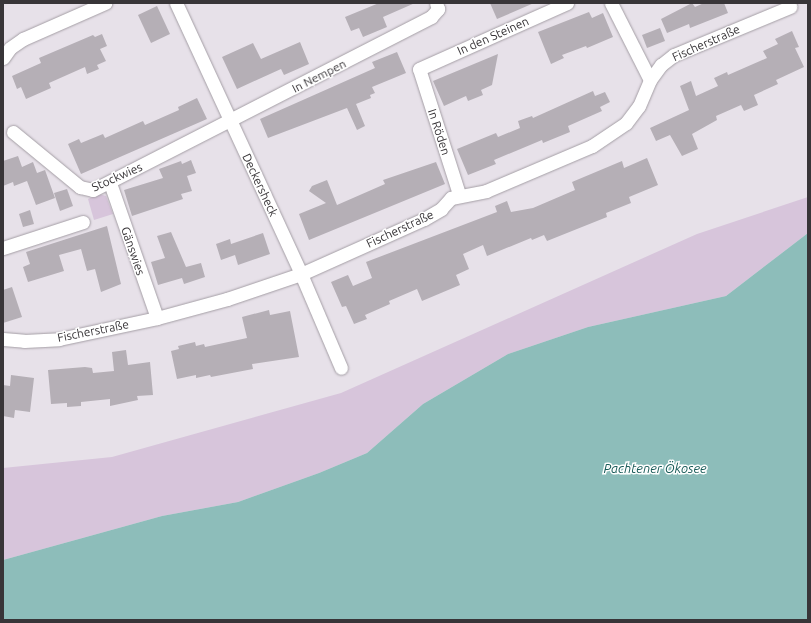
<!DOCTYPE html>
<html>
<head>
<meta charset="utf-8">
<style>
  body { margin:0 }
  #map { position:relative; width:811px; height:623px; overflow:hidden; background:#e7e1e9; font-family:Ubuntu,sans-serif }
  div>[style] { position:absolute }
  .green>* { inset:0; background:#d7c5db }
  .water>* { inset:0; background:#8dbdba }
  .building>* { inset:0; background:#b5afb6 }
  .roads { filter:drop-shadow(0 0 1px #a49ea5) drop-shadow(0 0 1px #a49ea5) }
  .minor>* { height:13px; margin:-6.5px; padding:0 6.5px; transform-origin:6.5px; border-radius:6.5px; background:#fff }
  span { translate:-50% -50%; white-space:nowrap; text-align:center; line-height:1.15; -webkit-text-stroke:3px #fff; paint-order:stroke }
  .street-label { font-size:12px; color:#383538 }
  .water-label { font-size:13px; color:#165956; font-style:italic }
  .frame { position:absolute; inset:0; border:4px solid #383538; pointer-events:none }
</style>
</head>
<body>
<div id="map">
  <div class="green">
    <i style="clip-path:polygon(99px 194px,106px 196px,113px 214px,94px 220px,88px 199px)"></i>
    <i style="clip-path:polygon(808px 197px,808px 233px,726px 296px,588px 327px,508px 354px,423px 404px,367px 453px,319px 473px,238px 502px,162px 516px,3px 560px,3px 468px,112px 457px,341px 393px,697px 234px)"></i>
  </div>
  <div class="water">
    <i style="clip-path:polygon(808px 233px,808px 620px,3px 620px,3px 560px,162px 516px,238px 502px,319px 473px,367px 453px,423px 404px,508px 354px,588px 327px,726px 296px)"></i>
  </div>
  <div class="building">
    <i style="clip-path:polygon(379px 3px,415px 3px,383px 17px,387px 27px,363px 37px,359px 28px,351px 31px,345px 17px)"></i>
    <i style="clip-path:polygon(490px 3px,534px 3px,497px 19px)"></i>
    <i style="clip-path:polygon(692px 3px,695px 7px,704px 3px,724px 3px,728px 13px,690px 28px,689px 24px,667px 33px,661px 19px)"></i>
    <i style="clip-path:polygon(157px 6px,170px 34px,151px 43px,138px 15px)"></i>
    <i style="clip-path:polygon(589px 12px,592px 18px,603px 13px,613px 37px,587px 48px,586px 46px,562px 55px,564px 58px,551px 64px,538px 32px)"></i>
    <i style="clip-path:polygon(660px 28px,665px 41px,647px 48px,642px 35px)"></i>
    <i style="clip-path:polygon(792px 31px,799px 47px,795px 48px,804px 67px,776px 80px,778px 84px,754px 95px,758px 105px,744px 111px,741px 105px,716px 116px,717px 120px,692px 134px,698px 149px,682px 156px,670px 135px,656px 141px,650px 128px,689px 110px,680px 86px,691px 81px,696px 96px,718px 86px,714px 78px,727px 72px,728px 75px,767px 58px,763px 51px,778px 44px,775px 39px)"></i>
    <i style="clip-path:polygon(102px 34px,107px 46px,100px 49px,106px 61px,97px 65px,99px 69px,87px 74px,85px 67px,49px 83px,51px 88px,26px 99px,21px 87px,17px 89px,12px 76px,41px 63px,39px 58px,93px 35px,95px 37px)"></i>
    <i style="clip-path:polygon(300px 42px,309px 64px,284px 75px,281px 69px,237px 89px,222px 57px,253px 43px,261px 59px)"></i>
    <i style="clip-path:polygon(397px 52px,406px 73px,372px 87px,375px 93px,370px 95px,371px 98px,356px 104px,365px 126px,357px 130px,347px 108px,268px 138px,260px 119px,375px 68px,372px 62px)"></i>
    <i style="clip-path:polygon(498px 54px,492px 85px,481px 90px,483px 95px,468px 101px,466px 96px,444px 106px,433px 81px)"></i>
    <i style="clip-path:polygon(593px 91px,595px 96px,605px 92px,610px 102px,600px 107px,602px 111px,568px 126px,570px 132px,543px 143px,542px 140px,494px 160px,496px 164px,468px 175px,457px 149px,496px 133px,498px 137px,520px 128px,518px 121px,532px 116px,533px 118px)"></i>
    <i style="clip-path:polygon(197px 98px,207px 119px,81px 174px,68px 144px,79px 139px,81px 143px,103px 134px,105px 138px,143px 121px,145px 125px,179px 110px,178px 107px)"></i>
    <i style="clip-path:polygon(18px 156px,22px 167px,33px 162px,37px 173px,45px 170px,55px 198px,36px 205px,27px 181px,14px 186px,13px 182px,3px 186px,3px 161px)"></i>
    <i style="clip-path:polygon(647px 158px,658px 185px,629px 197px,631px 203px,606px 213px,607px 217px,547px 241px,544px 235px,532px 240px,531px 238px,487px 256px,483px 245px,463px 254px,469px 269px,456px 275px,460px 285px,422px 301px,417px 289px,389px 301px,390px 304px,365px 315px,367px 319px,354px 324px,346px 306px,342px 307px,331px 282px,348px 275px,353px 286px,372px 278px,366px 262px,497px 212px,495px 206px,507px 201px,511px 212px,533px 208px,575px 190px,572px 182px,622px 161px,624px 168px)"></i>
    <i style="clip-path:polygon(191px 160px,196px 173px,187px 176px,192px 191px,181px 194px,183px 199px,132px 216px,124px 190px,163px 178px,159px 169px,181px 161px,182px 164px)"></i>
    <i style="clip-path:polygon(436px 162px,445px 184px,309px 240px,299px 214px,326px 203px,309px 191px,312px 186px,327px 180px,337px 205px,385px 184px,383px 180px)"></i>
    <i style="clip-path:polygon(67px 189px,73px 206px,60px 211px,54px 193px)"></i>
    <i style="clip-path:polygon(30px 210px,34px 224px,23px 227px,19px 214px)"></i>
    <i style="clip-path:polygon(107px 226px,121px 284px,101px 292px,95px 269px,87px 271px,81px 249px,59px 255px,64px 271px,28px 282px,23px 267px,30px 264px,26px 252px)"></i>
    <i style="clip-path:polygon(171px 232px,186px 267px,201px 263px,205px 277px,184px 284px,182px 278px,158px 285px,151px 262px,165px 258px,157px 236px)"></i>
    <i style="clip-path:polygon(263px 233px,270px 254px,238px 265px,235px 255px,221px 260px,216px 244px,230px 239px,231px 244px)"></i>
    <i style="clip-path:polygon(12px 287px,22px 317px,3px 323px,3px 290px)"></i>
    <i style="clip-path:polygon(269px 310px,270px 315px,290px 311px,299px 357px,252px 364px,253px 369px,211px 377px,210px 375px,196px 378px,196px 375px,177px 379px,171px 351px,179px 349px,178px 346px,195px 342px,196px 346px,204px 344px,205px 347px,247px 338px,242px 317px)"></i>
    <i style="clip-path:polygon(126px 350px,128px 365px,150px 362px,153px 395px,137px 396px,138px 400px,110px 406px,110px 399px,81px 402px,81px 406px,67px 407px,67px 403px,51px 404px,48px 370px,85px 367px,92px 368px,93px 373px,114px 371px,112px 352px)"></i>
    <i style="clip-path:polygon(11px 375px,34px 378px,30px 412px,15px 410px,14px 418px,3px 416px,3px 385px,10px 386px)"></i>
  </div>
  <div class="roads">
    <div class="minor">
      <i style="left:176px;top:3px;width:298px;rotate:65.2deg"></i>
      <i style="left:301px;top:274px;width:102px;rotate:66.9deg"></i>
      <i style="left:611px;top:3px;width:86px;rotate:63.1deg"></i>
      <i style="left:3px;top:58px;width:12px;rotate:-55deg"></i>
      <i style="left:10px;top:48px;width:16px;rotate:-35deg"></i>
      <i style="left:23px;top:39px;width:90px;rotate:-23.7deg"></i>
      <i style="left:13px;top:132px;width:87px;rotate:39.4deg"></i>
      <i style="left:80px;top:187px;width:13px;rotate:13deg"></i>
      <i style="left:93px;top:190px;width:380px;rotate:-27.1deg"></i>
      <i style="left:431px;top:17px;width:11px;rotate:-49deg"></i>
      <i style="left:438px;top:9px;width:6px;rotate:-108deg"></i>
      <i style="left:110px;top:183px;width:143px;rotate:70.8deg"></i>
      <i style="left:459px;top:194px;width:131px;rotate:-107.7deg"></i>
      <i style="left:419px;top:69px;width:162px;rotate:-24deg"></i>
      <i style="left:3px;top:248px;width:84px;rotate:-18deg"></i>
      <i style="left:3px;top:339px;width:21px;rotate:5deg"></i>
      <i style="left:24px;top:341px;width:35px;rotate:-3deg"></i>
      <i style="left:59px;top:339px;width:100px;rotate:-12.1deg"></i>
      <i style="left:157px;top:318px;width:73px;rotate:-15.2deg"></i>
      <i style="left:227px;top:299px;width:78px;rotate:-18.7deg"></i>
      <i style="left:301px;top:274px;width:135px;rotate:-24.1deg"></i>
      <i style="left:424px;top:219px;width:20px;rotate:-30deg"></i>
      <i style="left:441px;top:209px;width:15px;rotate:-48deg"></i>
      <i style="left:451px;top:198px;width:36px;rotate:-11deg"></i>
      <i style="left:486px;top:191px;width:115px;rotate:-23deg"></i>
      <i style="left:592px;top:146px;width:41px;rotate:-34.1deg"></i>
      <i style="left:626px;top:123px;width:21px;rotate:-53deg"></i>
      <i style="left:639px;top:106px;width:28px;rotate:-67deg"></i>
      <i style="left:650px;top:80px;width:19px;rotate:-54deg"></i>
      <i style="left:661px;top:65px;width:16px;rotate:-38deg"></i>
      <i style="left:674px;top:55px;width:126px;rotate:-22.5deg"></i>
    </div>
  </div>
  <div class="street-label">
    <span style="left:493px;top:36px;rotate:-24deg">In den Steinen</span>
    <span style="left:706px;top:43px;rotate:-24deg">Fischerstraße</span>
    <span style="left:319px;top:76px;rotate:-27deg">In Nempen</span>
    <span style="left:439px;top:132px;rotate:72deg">In Röden</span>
    <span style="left:117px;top:177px;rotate:-24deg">Stockwies</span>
    <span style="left:260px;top:185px;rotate:65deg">Deckersheck</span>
    <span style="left:400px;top:229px;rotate:-25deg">Fischerstraße</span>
    <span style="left:133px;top:251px;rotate:71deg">Gänswies</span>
    <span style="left:93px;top:331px;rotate:-11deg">Fischerstraße</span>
  </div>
  <div class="water-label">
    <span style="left:655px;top:468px">Pachtener Ökosee</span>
  </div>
  <div class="frame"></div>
</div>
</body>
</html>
